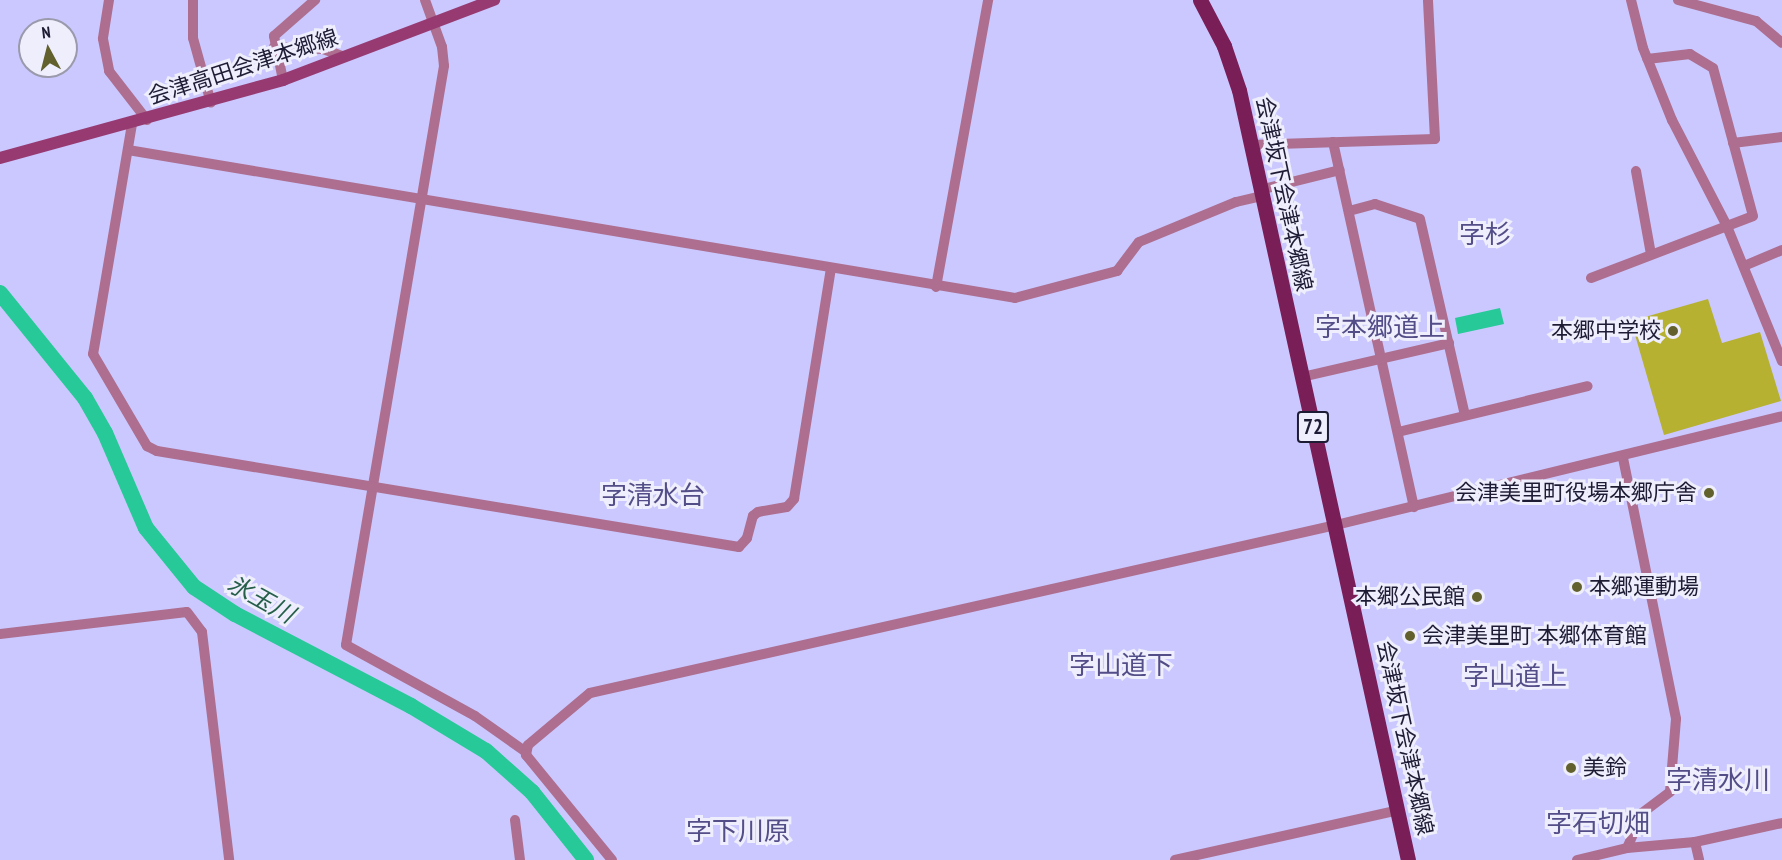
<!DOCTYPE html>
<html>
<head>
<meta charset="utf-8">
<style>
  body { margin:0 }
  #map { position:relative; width:1782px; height:860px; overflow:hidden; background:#cac8fe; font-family:"PT Sans Narrow","Noto Sans JP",sans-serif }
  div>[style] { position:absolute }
  .green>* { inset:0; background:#b7b131 }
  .water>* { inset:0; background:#27c998 }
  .river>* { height:16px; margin:-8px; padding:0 8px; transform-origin:8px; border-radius:8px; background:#27c998 }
  .street>* { height:10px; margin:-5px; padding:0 5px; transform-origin:5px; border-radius:5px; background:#ad6e90 }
  .secondary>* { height:12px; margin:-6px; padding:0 6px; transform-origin:6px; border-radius:6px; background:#973a72 }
  .primary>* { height:15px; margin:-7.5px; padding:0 7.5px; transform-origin:7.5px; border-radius:7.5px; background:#7a1e58 }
  .dots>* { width:16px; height:16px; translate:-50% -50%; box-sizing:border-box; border:3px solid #eeeefc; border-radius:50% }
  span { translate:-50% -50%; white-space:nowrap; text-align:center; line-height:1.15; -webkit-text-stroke:6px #eeeefc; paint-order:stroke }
  .shield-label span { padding:2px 4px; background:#eeeefc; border:2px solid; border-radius:4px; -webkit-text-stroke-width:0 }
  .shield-label { font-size:21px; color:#1e1c35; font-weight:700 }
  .street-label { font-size:22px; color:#1e1c35 }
  .poi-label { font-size:22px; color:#1e1c35 }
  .right { translate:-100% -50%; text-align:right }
  .left { translate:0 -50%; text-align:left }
  .water-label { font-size:24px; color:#265f4a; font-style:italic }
  .quarter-label { font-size:26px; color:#534d88 }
  .north { position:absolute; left:18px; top:18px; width:60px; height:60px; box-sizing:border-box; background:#eeeefc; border:2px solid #9b9aac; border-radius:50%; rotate:353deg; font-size:16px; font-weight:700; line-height:24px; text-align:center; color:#1e1c35 }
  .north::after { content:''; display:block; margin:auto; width:21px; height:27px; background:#62602d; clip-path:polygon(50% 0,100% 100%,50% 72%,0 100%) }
</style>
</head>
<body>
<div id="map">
  <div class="green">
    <i style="clip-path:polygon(1708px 299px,1722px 343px,1760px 332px,1781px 401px,1664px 435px,1631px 321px)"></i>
  </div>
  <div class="water">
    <i style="clip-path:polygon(1500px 308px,1504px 324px,1458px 334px,1455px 318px)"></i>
  </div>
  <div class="river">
    <i style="left:0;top:293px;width:135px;rotate:51deg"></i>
    <i style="left:85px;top:398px;width:40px;rotate:60.3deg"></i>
    <i style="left:105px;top:433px;width:103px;rotate:66.7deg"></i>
    <i style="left:146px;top:528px;width:76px;rotate:50.9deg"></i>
    <i style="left:194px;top:587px;width:49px;rotate:33.4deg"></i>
    <i style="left:235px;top:614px;width:199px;rotate:27.6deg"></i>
    <i style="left:411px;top:706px;width:87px;rotate:31deg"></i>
    <i style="left:486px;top:751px;width:62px;rotate:41.7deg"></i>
    <i style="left:532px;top:792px;width:87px;rotate:51.5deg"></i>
  </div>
  <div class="street">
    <i style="left:109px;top:0;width:39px;rotate:99deg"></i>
    <i style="left:103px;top:39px;width:33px;rotate:79deg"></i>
    <i style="left:109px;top:71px;width:62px;rotate:52.2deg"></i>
    <i style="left:193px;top:0;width:38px;rotate:90deg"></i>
    <i style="left:193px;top:38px;width:67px;rotate:74.5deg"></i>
    <i style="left:425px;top:0;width:50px;rotate:70.1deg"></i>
    <i style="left:442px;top:47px;width:19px;rotate:84deg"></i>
    <i style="left:444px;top:66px;width:587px;rotate:99.61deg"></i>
    <i style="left:346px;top:645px;width:147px;rotate:28.8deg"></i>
    <i style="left:475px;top:716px;width:62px;rotate:35.2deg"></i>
    <i style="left:1631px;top:0;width:49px;rotate:76deg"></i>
    <i style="left:1643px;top:48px;width:78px;rotate:68.1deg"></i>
    <i style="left:1672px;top:120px;width:117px;rotate:62.6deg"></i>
    <i style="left:1726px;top:224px;width:148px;rotate:67.8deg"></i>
    <i style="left:1678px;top:0;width:81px;rotate:15.1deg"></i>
    <i style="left:1756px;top:21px;width:34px;rotate:40deg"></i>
    <i style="left:274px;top:47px;width:49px;rotate:2.3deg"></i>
    <i style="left:323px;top:49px;width:23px;rotate:20deg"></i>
    <i style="left:283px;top:80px;width:45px;rotate:-101.6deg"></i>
    <i style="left:274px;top:36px;width:55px;rotate:-41.3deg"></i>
    <i style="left:132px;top:124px;width:233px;rotate:99.6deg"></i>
    <i style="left:93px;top:354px;width:107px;rotate:59.6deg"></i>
    <i style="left:147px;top:446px;width:11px;rotate:27deg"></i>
    <i style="left:157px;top:451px;width:590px;rotate:9.37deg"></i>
    <i style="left:739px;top:547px;width:12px;rotate:-48deg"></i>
    <i style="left:747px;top:538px;width:23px;rotate:-75deg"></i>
    <i style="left:753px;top:516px;width:6px;rotate:-39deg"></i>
    <i style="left:758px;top:512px;width:29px;rotate:-10deg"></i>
    <i style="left:787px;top:507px;width:11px;rotate:-49deg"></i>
    <i style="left:794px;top:499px;width:233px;rotate:-80.9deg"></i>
    <i style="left:1333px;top:142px;width:374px;rotate:77.5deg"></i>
    <i style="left:1733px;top:143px;width:49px;rotate:-7deg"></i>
    <i style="left:1251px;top:145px;width:184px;rotate:-1.9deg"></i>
    <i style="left:1435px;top:139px;width:139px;rotate:-92.9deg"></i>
    <i style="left:128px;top:150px;width:899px;rotate:9.47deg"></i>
    <i style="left:1015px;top:298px;width:106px;rotate:-14.8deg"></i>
    <i style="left:1117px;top:271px;width:36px;rotate:-53deg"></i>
    <i style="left:1139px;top:242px;width:105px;rotate:-22.4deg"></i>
    <i style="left:1236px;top:202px;width:26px;rotate:-13deg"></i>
    <i style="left:1636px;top:171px;width:84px;rotate:79.8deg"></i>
    <i style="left:1259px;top:190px;width:83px;rotate:-13.9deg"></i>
    <i style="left:1349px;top:211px;width:27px;rotate:-15deg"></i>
    <i style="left:1375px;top:204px;width:47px;rotate:18.4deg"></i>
    <i style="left:1420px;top:219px;width:201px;rotate:77.1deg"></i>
    <i style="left:1744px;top:266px;width:41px;rotate:-22.8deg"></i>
    <i style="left:1591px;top:278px;width:173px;rotate:-20.9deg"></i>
    <i style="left:1753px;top:216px;width:153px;rotate:-105.1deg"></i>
    <i style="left:1713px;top:68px;width:27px;rotate:-149deg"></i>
    <i style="left:1690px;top:54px;width:43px;rotate:173.4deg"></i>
    <i style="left:936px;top:287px;width:292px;rotate:-79.7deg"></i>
    <i style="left:1302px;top:377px;width:151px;rotate:-13deg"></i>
    <i style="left:1398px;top:432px;width:195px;rotate:-13.6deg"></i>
    <i style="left:1623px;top:458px;width:266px;rotate:78.5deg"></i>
    <i style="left:1676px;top:719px;width:73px;rotate:94.7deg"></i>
    <i style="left:1670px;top:792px;width:35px;rotate:143deg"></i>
    <i style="left:1642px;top:813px;width:38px;rotate:113deg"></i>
    <i style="left:0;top:634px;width:188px;rotate:-6.7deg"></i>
    <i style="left:187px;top:612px;width:25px;rotate:53deg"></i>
    <i style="left:202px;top:632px;width:230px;rotate:83.2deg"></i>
    <i style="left:515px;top:820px;width:40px;rotate:82.9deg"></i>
    <i style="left:1695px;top:842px;width:18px;rotate:77deg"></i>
    <i style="left:612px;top:860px;width:136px;rotate:-129.3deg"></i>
    <i style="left:526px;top:755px;width:10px;rotate:-79deg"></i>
    <i style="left:528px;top:745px;width:81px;rotate:-40deg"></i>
    <i style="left:590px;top:693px;width:765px;rotate:-12.69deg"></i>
    <i style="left:1336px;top:525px;width:459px;rotate:-13.7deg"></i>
    <i style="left:1175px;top:860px;width:229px;rotate:-12.6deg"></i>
    <i style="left:1577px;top:860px;width:51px;rotate:-13.5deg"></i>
    <i style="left:1627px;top:848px;width:68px;rotate:-5deg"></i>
    <i style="left:1695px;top:842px;width:89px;rotate:-12.3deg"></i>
  </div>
  <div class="secondary">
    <i style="left:0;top:158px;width:294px;rotate:-15.4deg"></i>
    <i style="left:283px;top:80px;width:226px;rotate:-20.8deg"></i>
  </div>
  <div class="primary">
    <i style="left:1200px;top:0;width:52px;rotate:62.4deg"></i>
    <i style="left:1224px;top:46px;width:46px;rotate:71.2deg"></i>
    <i style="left:1239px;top:90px;width:788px;rotate:77.62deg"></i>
  </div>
  <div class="dots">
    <i style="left:1673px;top:331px;background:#62602d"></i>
    <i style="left:1709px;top:493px;background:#62602d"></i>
    <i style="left:1577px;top:587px;background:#62602d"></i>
    <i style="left:1477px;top:597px;background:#62602d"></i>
    <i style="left:1410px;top:636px;background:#62602d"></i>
    <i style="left:1571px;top:768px;background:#62602d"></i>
  </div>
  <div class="shield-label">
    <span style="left:1313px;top:427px">72</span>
  </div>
  <div class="street-label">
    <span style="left:243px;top:67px;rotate:-18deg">会津高田会津本郷線</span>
    <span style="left:1284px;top:194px;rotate:78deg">会津坂下会津本郷線</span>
    <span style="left:1405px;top:738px;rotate:78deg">会津坂下会津本郷線</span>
  </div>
  <div class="poi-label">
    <span class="right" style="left:1661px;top:331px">本郷中学校</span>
    <span class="right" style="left:1697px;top:493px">会津美里町役場本郷庁舎</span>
    <span class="left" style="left:1589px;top:587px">本郷運動場</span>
    <span class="right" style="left:1465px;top:597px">本郷公民館</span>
    <span class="left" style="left:1422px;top:636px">会津美里町 本郷体育館</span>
    <span class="left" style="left:1583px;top:768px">美鈴</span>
  </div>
  <div class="water-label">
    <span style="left:261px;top:599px;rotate:29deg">氷玉川</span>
  </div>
  <div class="quarter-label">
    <span style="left:1485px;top:234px">字杉</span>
    <span style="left:1380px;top:327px">字本郷道上</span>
    <span style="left:653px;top:495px">字清水台</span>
    <span style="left:1121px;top:665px">字山道下</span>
    <span style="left:1515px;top:676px">字山道上</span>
    <span style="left:1718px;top:780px">字清水川</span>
    <span style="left:1598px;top:823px">字石切畑</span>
    <span style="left:738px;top:831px">字下川原</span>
  </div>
  <div class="north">N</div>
</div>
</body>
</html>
